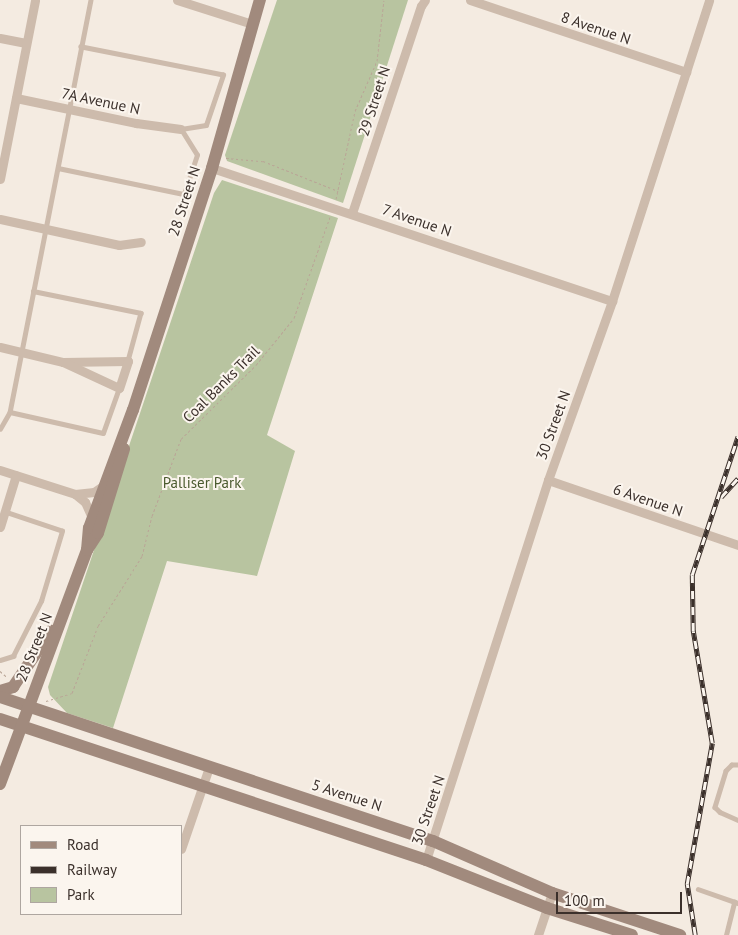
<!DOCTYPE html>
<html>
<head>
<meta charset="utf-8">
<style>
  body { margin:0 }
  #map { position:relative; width:738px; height:935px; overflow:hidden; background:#f4ebe1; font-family:"PT Sans",sans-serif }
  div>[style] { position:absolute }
  .green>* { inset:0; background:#b8c4a0 }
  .path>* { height:1px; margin-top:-0.5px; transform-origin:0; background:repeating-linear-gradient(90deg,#b9a596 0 2.5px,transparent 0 5px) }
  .lane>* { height:4.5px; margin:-2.25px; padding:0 2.25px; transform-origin:2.25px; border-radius:2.25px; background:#cdbbac }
  .street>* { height:9px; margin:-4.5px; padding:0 4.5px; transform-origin:4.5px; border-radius:4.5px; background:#cdbbac }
  .secondary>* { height:12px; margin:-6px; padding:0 6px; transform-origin:6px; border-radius:6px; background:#a18a7d }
  .rail>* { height:4.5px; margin-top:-2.25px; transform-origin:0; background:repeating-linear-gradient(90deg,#fbf5ee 0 8px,#3b302b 0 16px); box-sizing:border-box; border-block:1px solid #3b302b }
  span { translate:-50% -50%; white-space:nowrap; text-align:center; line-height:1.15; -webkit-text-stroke:4px #fbf5ee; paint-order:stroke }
  .street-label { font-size:15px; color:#3b302b }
  .park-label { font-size:15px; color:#4a5a2e }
  .legend { position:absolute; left:20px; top:825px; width:162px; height:90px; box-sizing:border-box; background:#fbf5ee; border:1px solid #aea6a0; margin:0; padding:6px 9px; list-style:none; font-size:15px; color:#3b302b }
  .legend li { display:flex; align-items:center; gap:10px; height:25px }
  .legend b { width:25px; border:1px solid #aea6a0 }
  .scale { position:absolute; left:556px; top:892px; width:126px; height:22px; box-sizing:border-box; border:2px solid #3b302b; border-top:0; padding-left:6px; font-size:15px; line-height:18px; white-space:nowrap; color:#3b302b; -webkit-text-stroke:4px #fbf5ee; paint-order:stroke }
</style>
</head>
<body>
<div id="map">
  <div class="green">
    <i style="clip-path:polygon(277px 0,408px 0,343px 203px,227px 161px,225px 155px)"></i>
    <i style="clip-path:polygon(222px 180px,338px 218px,267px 435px,295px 451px,257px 576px,167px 561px,113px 728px,67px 713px,50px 695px,48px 687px,214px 193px)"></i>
  </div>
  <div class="path">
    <i style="left:226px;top:158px;width:37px;rotate:5deg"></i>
    <i style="left:263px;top:161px;width:81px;rotate:21.8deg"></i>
    <i style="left:336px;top:199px;width:90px;rotate:-77.8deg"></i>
    <i style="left:355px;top:111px;width:55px;rotate:-66.3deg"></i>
    <i style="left:377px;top:61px;width:61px;rotate:-83.5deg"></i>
    <i style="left:0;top:671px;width:9px;rotate:41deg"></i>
    <i style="left:46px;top:701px;width:27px;rotate:-17deg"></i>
    <i style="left:72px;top:693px;width:72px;rotate:-68.8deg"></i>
    <i style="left:98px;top:626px;width:83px;rotate:-57.8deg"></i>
    <i style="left:142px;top:556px;width:41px;rotate:-76deg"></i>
    <i style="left:152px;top:516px;width:82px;rotate:-69.4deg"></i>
    <i style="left:181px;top:439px;width:105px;rotate:-44.6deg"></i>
    <i style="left:256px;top:365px;width:60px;rotate:-51deg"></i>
    <i style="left:294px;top:318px;width:107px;rotate:-70.4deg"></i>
  </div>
  <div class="lane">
    <i style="left:91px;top:0;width:420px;rotate:101.1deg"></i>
    <i style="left:10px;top:412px;width:95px;rotate:12.7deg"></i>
    <i style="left:103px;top:433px;width:48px;rotate:-70.4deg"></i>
    <i style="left:58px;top:168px;width:129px;rotate:11.7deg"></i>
    <i style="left:184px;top:194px;width:41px;rotate:-71.6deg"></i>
    <i style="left:197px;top:155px;width:31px;rotate:-122deg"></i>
    <i style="left:181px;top:129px;width:25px;rotate:-9deg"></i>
    <i style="left:206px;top:125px;width:53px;rotate:-71.2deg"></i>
    <i style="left:223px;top:75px;width:145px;rotate:-168.8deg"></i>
    <i style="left:33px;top:291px;width:110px;rotate:11.5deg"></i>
    <i style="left:141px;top:313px;width:50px;rotate:105.2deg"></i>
    <i style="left:0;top:429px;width:20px;rotate:-60deg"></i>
    <i style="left:0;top:660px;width:14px;rotate:-17deg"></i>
    <i style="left:13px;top:656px;width:62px;rotate:-63deg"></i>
    <i style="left:41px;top:601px;width:73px;rotate:-73.3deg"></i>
    <i style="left:62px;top:531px;width:60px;rotate:-161.6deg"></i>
    <i style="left:738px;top:765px;width:6px;rotate:180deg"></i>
    <i style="left:732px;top:765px;width:8px;rotate:135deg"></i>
    <i style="left:726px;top:771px;width:38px;rotate:107deg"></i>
    <i style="left:715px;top:807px;width:7px;rotate:45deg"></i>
    <i style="left:720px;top:812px;width:20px;rotate:24deg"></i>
    <i style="left:698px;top:889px;width:42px;rotate:19.3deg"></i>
    <i style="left:726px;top:935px;width:34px;rotate:-76deg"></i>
  </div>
  <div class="street">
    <i style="left:177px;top:0;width:79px;rotate:17.7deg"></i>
    <i style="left:470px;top:0;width:228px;rotate:18.4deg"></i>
    <i style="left:0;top:38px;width:25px;rotate:11deg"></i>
    <i style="left:16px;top:98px;width:123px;rotate:11.8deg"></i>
    <i style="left:136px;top:123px;width:45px;rotate:7.6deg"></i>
    <i style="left:212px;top:168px;width:422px;rotate:18.4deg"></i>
    <i style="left:0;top:179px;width:182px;rotate:-78.9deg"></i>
    <i style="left:352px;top:213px;width:218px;rotate:-71.6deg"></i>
    <i style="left:421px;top:6px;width:7px;rotate:-56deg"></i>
    <i style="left:0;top:219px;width:122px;rotate:12.3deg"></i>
    <i style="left:119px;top:245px;width:22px;rotate:-8deg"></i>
    <i style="left:0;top:347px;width:65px;rotate:13.4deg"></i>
    <i style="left:63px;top:362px;width:65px;rotate:-0.9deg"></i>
    <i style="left:128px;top:361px;width:28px;rotate:108deg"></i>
    <i style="left:119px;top:388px;width:62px;rotate:-155.1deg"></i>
    <i style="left:0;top:470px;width:79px;rotate:17.7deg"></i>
    <i style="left:75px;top:494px;width:13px;rotate:39deg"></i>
    <i style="left:85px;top:502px;width:17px;rotate:66deg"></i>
    <i style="left:548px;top:480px;width:201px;rotate:18.9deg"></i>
    <i style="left:75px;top:494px;width:19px;rotate:-6deg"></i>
    <i style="left:94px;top:492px;width:12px;rotate:-35deg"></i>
    <i style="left:0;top:527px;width:54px;rotate:-72.9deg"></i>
    <i style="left:181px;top:849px;width:87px;rotate:-71.1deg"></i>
    <i style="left:426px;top:860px;width:399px;rotate:-72.2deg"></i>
    <i style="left:548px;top:480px;width:190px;rotate:-70.3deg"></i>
    <i style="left:612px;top:301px;width:316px;rotate:-72.1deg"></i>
    <i style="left:538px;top:935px;width:44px;rotate:-71.6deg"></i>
  </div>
  <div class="secondary">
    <i style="left:87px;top:550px;width:22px;rotate:-85deg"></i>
    <i style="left:89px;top:528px;width:126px;rotate:-69.6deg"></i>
    <i style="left:133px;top:410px;width:255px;rotate:-71.9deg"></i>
    <i style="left:212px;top:168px;width:175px;rotate:-74.1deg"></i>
    <i style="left:0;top:691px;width:14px;rotate:-17deg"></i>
    <i style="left:13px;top:687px;width:68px;rotate:-55.8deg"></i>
    <i style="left:0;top:697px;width:456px;rotate:18.4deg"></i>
    <i style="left:433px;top:841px;width:130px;rotate:23.6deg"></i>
    <i style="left:552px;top:893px;width:135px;rotate:18.2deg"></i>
    <i style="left:0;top:719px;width:449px;rotate:18.3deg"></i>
    <i style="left:426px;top:860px;width:130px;rotate:21.6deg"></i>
    <i style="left:547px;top:908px;width:89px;rotate:17.6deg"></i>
    <i style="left:0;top:784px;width:250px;rotate:-69.6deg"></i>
    <i style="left:87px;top:550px;width:20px;rotate:-57deg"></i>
    <i style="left:98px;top:533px;width:88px;rotate:-72.8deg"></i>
  </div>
  <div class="rail">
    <i style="left:721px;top:497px;width:25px;rotate:-48deg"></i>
    <i style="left:695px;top:935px;width:52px;rotate:-98.9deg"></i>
    <i style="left:687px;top:884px;width:143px;rotate:-79.9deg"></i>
    <i style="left:712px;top:743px;width:114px;rotate:-99.6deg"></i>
    <i style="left:693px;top:631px;width:56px;rotate:-91deg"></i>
    <i style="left:692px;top:575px;width:146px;rotate:-71.7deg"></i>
  </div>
  <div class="street-label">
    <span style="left:596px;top:28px;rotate:19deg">8 Avenue N</span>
    <span style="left:101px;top:101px;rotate:12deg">7A Avenue N</span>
    <span style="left:374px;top:101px;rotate:-72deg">29 Street N</span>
    <span style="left:184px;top:201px;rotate:-72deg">28 Street N</span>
    <span style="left:417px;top:220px;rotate:19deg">7 Avenue N</span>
    <span style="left:221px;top:384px;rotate:-45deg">Coal Banks Trail</span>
    <span style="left:553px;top:425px;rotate:-70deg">30 Street N</span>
    <span style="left:648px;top:500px;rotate:19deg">6 Avenue N</span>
    <span style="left:34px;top:647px;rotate:-68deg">28 Street N</span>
    <span style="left:347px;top:795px;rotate:18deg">5 Avenue N</span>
    <span style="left:428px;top:810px;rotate:-71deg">30 Street N</span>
  </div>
  <div class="park-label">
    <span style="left:202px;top:483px">Palliser Park</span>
  </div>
  <ul class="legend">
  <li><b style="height:6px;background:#a18a7d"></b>Road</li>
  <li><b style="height:6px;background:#3b302b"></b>Railway</li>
  <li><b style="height:14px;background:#b8c4a0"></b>Park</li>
  </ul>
  <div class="scale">100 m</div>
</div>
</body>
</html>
